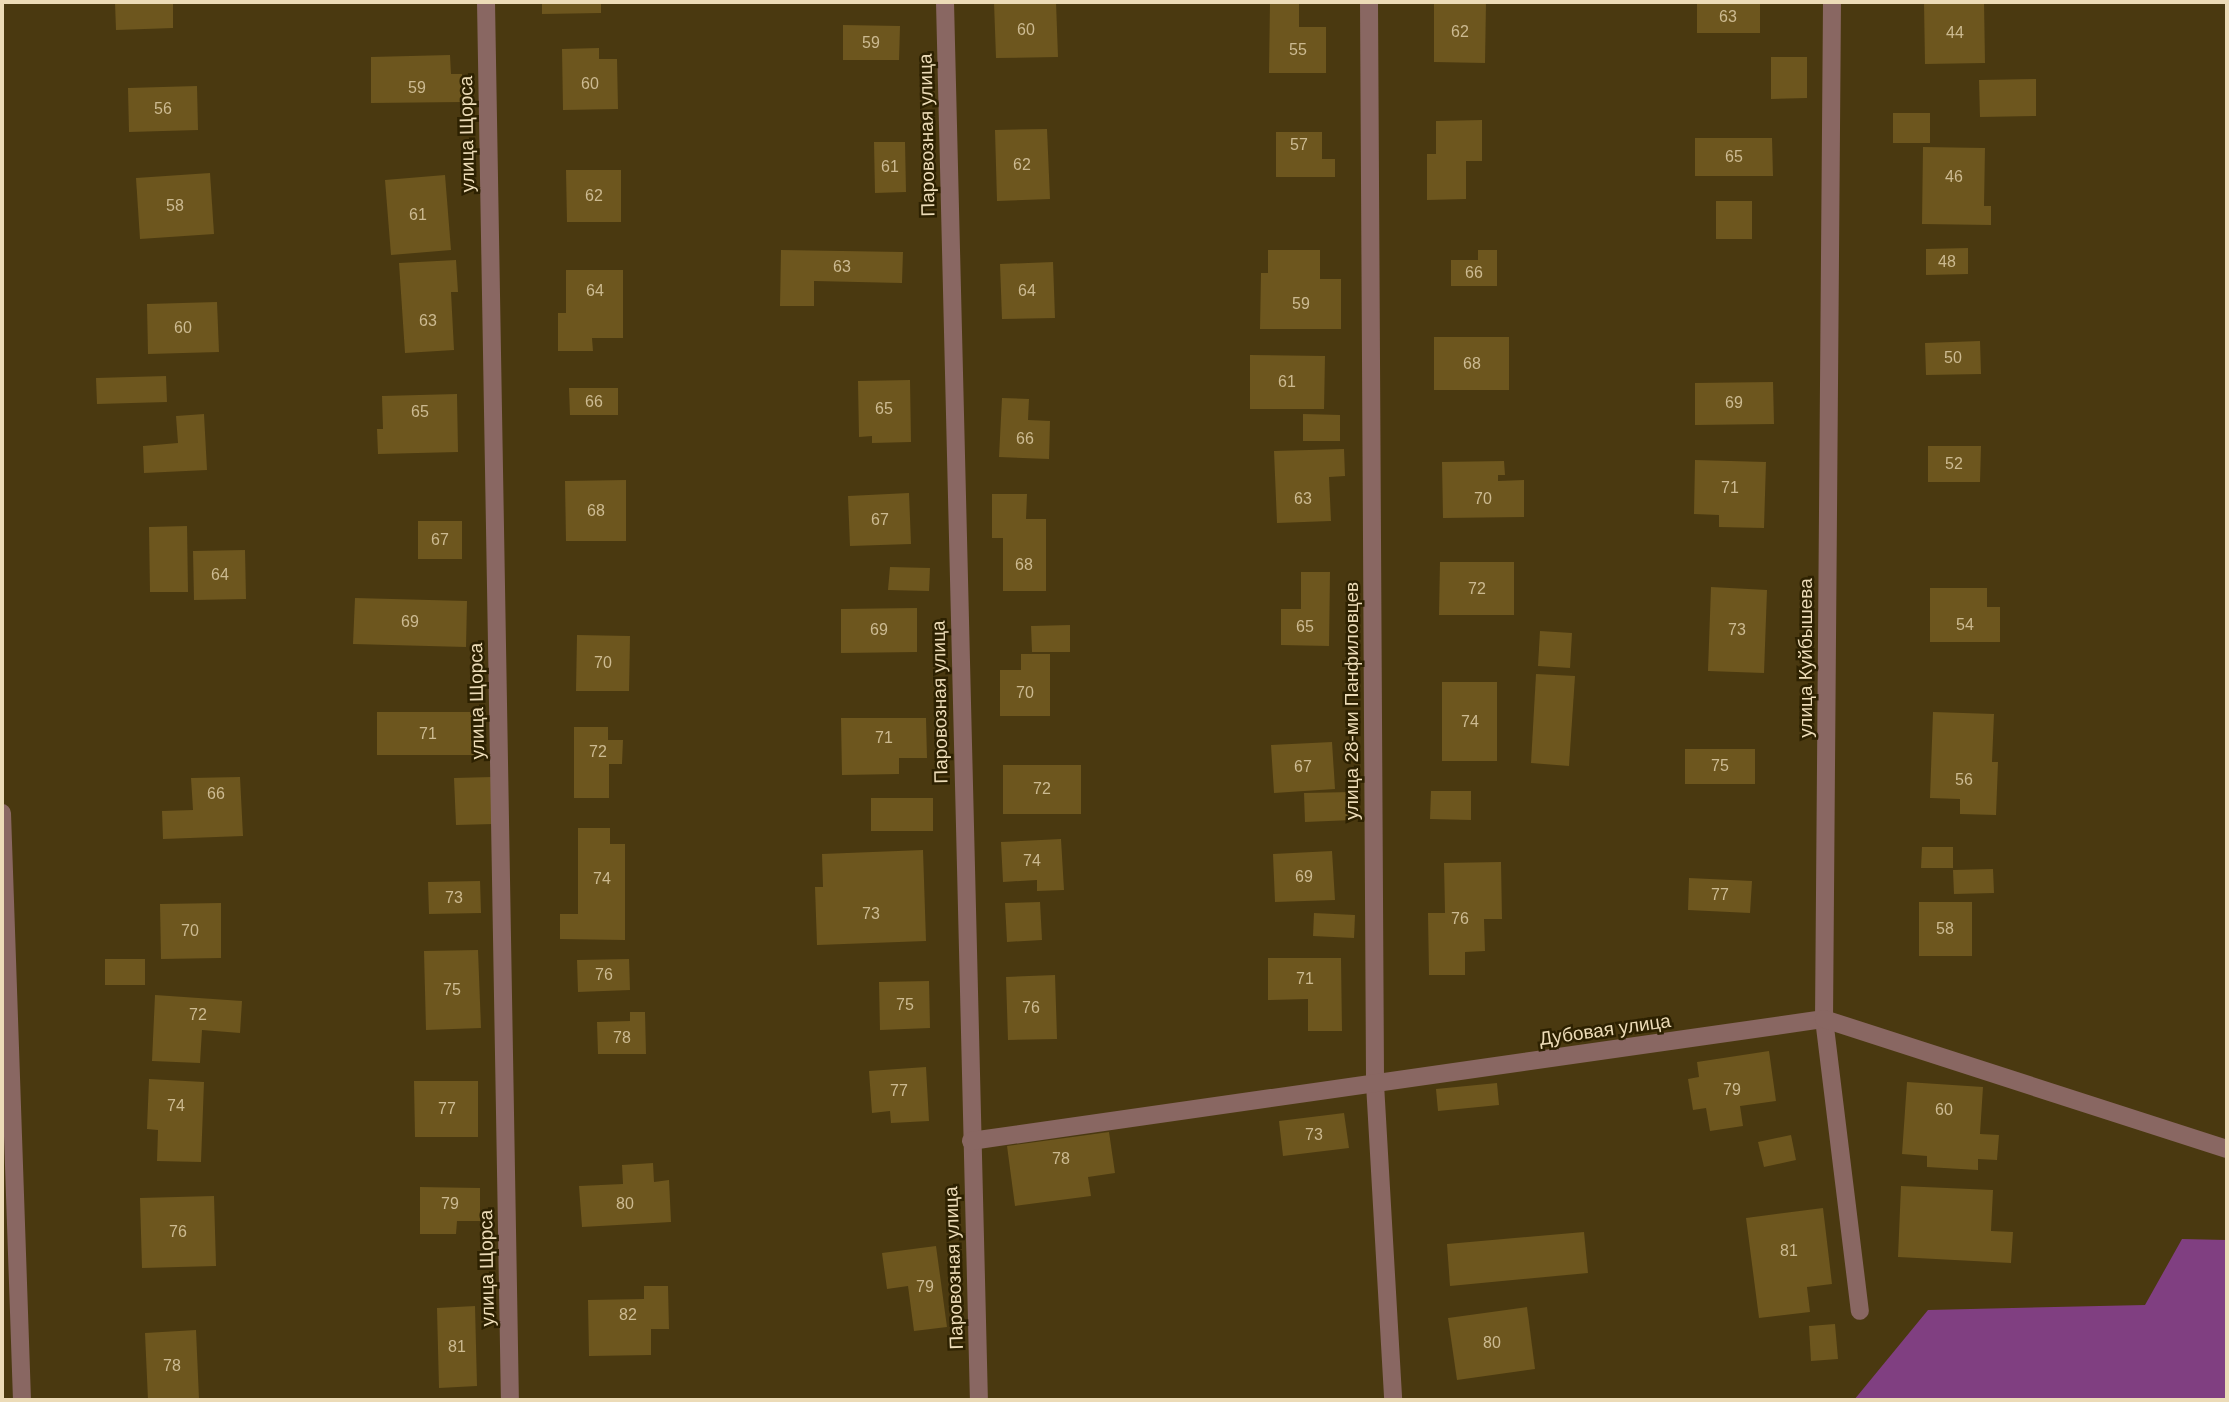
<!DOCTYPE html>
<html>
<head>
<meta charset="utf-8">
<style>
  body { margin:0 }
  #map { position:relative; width:2229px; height:1402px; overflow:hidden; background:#4a3910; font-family:Arial,sans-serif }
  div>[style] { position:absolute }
  .green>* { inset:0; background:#803f81 }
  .building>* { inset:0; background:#6d561e }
  .minor>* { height:18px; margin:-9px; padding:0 9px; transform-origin:9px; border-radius:9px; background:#896762 }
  span { translate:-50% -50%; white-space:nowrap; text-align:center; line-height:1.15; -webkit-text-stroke:5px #2d2101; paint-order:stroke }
  .number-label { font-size:16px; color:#ccba91 }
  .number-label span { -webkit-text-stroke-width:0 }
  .street-label { font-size:19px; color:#ecdbb7 }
  .frame { position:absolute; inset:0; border:4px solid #ecdbb7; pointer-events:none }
</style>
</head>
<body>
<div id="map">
  <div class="green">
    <i style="clip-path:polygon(2182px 1239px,2227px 1240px,2227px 1400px,1854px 1400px,1928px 1310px,2145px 1305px)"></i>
  </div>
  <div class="building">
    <i style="clip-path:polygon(115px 2px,173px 2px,173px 28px,116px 30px)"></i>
    <i style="clip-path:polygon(542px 2px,601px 2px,601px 13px,542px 14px)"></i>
    <i style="clip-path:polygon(994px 2px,1056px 2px,1058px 57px,996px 58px)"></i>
    <i style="clip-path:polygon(1270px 2px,1299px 2px,1299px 27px,1326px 27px,1326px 73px,1269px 73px)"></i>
    <i style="clip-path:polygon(1434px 2px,1486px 2px,1485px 63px,1434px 62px)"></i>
    <i style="clip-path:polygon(1697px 2px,1760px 2px,1760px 33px,1697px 33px)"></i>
    <i style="clip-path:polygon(1924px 2px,1984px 2px,1985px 63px,1925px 64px)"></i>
    <i style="clip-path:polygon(843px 25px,900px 26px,899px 60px,843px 60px)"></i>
    <i style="clip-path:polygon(599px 48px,599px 59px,617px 59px,618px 109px,563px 110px,562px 49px)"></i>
    <i style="clip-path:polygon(450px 55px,451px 74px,462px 74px,462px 102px,371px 103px,371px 57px)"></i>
    <i style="clip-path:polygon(1771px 57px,1807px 57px,1807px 98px,1771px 99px)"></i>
    <i style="clip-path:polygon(2036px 79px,2036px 116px,1980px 117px,1979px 80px)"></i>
    <i style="clip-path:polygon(197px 86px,198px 130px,129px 132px,128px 88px)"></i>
    <i style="clip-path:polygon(1893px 113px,1930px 113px,1930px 143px,1893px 143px)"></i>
    <i style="clip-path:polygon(1482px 120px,1482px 161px,1466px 161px,1466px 199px,1427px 200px,1427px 154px,1436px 154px,1436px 121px)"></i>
    <i style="clip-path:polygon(1047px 129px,1050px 199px,997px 201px,995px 130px)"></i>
    <i style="clip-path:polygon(1276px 132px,1322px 132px,1322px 159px,1335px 159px,1335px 177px,1276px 177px)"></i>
    <i style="clip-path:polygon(1695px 138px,1772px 138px,1773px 176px,1695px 176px)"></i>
    <i style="clip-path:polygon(874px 142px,905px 142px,906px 192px,875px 193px)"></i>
    <i style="clip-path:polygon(1923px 147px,1985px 148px,1984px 206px,1991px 206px,1991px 225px,1922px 224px)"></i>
    <i style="clip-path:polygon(566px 170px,621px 170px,621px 222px,567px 222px)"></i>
    <i style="clip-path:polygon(210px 173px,214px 234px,140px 239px,136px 178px)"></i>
    <i style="clip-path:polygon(445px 175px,451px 250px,391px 255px,385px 180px)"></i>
    <i style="clip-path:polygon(1716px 201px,1752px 201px,1752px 239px,1716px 239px)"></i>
    <i style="clip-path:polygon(1968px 248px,1968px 274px,1926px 275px,1926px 249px)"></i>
    <i style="clip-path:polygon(781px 250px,903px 252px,902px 283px,814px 281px,814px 306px,780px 306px)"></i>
    <i style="clip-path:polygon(1268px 250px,1320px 250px,1320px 279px,1341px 279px,1341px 329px,1260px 329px,1261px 273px,1268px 273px)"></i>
    <i style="clip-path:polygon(1478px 250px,1497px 250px,1497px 286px,1451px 286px,1451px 260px,1478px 260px)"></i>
    <i style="clip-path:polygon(456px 260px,458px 292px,451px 292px,454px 350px,405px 353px,399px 263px)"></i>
    <i style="clip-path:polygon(1053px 262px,1055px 318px,1002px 319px,1000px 264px)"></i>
    <i style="clip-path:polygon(566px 270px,623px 270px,623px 338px,592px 338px,593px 351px,558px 351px,558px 313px,566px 313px)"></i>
    <i style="clip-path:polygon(217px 302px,219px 352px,148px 354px,147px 304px)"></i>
    <i style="clip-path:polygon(1434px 337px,1509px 337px,1509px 390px,1434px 390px)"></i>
    <i style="clip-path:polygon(1980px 341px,1981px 374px,1926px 375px,1925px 343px)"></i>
    <i style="clip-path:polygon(1250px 355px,1325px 356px,1324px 409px,1250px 409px)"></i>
    <i style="clip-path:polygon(166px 376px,167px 402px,97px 404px,96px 378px)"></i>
    <i style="clip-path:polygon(910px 380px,911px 442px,872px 443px,872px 436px,859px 437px,858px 381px)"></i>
    <i style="clip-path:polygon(1773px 382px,1774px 424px,1695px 425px,1695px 383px)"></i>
    <i style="clip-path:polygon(569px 388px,618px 388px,618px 415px,570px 415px)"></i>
    <i style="clip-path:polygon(457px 394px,458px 452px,378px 454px,377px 429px,383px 429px,382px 396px)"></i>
    <i style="clip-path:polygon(1002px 398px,1029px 399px,1028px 420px,1050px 421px,1049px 459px,999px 457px)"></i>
    <i style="clip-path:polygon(204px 414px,207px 470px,144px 473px,143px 446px,178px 443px,176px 416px)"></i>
    <i style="clip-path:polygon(1303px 414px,1340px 415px,1340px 441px,1303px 441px)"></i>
    <i style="clip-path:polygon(1928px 446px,1981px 446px,1980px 482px,1928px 482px)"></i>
    <i style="clip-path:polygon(1344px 449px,1345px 476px,1329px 477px,1331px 521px,1277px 523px,1274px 451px)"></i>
    <i style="clip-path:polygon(1695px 460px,1766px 462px,1764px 528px,1719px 527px,1719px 515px,1694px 514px)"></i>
    <i style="clip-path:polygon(1504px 461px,1505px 475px,1498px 475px,1498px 481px,1524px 480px,1524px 517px,1443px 518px,1442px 462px)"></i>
    <i style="clip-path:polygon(626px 480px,626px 541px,566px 541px,565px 481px)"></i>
    <i style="clip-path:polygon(909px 493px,911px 544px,850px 546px,848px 496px)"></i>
    <i style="clip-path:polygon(992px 494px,1027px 494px,1026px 519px,1046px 519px,1046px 591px,1003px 591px,1003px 538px,992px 538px)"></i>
    <i style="clip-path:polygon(418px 521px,462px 521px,462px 559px,418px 559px)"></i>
    <i style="clip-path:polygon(187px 526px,188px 592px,150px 592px,149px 527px)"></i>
    <i style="clip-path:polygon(245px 550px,246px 599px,194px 600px,193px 551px)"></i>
    <i style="clip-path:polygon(1440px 562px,1514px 562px,1514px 615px,1439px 615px)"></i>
    <i style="clip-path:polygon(890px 567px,930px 568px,929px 591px,888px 590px)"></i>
    <i style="clip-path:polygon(1301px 572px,1330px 572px,1329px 646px,1281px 645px,1281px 609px,1301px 609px)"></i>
    <i style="clip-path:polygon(1711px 587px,1767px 590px,1764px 673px,1708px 671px)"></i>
    <i style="clip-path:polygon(1930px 588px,1987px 588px,1987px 607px,2000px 607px,2000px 642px,1930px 642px)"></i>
    <i style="clip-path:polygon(355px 598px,467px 601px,466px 647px,353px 644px)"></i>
    <i style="clip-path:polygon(917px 608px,917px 652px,841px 653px,841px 609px)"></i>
    <i style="clip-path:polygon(1070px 625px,1070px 652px,1032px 652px,1031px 626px)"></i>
    <i style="clip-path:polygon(1540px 631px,1572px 633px,1570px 668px,1538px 666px)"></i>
    <i style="clip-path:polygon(577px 635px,630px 636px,629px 691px,576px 691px)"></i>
    <i style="clip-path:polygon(1021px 654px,1050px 654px,1050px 716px,1000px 716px,1000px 670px,1021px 670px)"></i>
    <i style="clip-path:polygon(1536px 674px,1575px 676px,1569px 766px,1531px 763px)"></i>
    <i style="clip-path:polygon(1442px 682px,1497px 682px,1497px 761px,1442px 761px)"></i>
    <i style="clip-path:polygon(377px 712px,480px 712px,480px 755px,377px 755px)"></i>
    <i style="clip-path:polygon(1933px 712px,1994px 714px,1992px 762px,1998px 762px,1996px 815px,1960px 814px,1960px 799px,1930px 798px)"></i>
    <i style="clip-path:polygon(841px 718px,926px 718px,927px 758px,899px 758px,899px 774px,842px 775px)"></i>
    <i style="clip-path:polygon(574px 727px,608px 727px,608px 740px,623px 740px,622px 764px,609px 764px,609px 798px,574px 798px)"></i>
    <i style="clip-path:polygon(1332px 742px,1335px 789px,1274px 793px,1271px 745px)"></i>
    <i style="clip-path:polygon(1685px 749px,1755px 749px,1755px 784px,1685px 784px)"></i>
    <i style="clip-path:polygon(1003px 765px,1081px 765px,1081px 814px,1003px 814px)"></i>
    <i style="clip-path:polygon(240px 777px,243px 836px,163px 839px,162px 811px,193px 810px,191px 778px)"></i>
    <i style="clip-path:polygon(492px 777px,494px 824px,456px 825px,454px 778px)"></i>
    <i style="clip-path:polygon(1431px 791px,1471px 791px,1471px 820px,1430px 819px)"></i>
    <i style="clip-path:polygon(1352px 792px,1353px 820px,1305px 822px,1304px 793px)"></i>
    <i style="clip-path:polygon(871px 798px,933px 798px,933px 831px,871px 831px)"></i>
    <i style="clip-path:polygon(578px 828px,610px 828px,610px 844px,625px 844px,625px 940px,560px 939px,560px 914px,578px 914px)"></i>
    <i style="clip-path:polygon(1061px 839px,1064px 890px,1037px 891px,1037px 880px,1003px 882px,1001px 842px)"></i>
    <i style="clip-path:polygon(1922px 847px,1953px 847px,1953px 868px,1921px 868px)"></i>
    <i style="clip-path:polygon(923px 850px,926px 941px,817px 945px,815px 887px,823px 887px,822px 854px)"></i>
    <i style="clip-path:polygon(1332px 851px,1335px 900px,1275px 902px,1273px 854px)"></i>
    <i style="clip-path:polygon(1501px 862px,1502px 919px,1484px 919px,1485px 951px,1465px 952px,1465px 975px,1429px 975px,1428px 913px,1445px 913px,1444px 863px)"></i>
    <i style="clip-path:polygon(1993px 869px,1994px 893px,1954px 894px,1953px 870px)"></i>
    <i style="clip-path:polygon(1689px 878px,1752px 881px,1750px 913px,1688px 910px)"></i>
    <i style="clip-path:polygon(480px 881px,481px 913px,429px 914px,428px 882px)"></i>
    <i style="clip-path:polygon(1040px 902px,1042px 940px,1007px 942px,1005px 903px)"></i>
    <i style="clip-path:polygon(1919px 902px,1972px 902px,1972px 956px,1919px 956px)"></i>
    <i style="clip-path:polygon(221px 903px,221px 958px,161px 959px,160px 904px)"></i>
    <i style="clip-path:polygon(1314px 913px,1355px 915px,1354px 938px,1313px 936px)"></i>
    <i style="clip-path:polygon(478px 950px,481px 1028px,426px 1030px,424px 951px)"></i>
    <i style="clip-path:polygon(1268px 958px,1341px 958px,1342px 1031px,1308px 1031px,1308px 999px,1268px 1000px)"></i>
    <i style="clip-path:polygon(105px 959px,145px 959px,145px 985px,105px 985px)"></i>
    <i style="clip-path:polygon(629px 959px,630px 990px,578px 992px,577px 960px)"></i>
    <i style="clip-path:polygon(1055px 975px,1057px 1039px,1008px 1040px,1006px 977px)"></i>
    <i style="clip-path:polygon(929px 981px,930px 1028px,880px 1030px,879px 982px)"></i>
    <i style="clip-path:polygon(155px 995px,242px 1001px,240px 1033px,202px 1030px,200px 1063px,152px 1061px)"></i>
    <i style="clip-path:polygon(630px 1012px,645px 1012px,646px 1054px,598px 1054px,597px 1022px,630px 1021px)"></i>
    <i style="clip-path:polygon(1769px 1051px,1776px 1101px,1740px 1106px,1743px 1126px,1710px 1131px,1706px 1108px,1693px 1110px,1688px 1079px,1699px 1077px,1697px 1062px)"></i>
    <i style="clip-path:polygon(926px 1067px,929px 1121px,891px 1123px,890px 1111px,872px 1113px,869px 1071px)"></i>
    <i style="clip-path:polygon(149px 1079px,204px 1082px,201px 1162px,157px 1161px,158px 1130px,147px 1129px)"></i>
    <i style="clip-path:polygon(414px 1081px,478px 1081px,478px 1137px,415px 1137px)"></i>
    <i style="clip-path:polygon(1907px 1082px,1983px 1087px,1980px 1134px,1999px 1135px,1997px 1160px,1978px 1159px,1978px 1170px,1927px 1167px,1927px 1156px,1902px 1154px)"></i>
    <i style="clip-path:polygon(1497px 1083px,1499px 1105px,1438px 1111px,1436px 1089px)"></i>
    <i style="clip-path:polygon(1344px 1113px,1349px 1148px,1283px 1156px,1279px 1121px)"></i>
    <i style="clip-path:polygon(1109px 1132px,1115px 1173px,1088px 1177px,1091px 1196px,1015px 1206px,1007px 1146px)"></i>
    <i style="clip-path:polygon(1791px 1135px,1796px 1160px,1764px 1167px,1758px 1142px)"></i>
    <i style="clip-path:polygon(653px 1163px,654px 1182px,669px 1180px,671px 1222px,582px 1227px,579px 1186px,623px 1184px,622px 1165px)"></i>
    <i style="clip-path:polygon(1901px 1186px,1993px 1190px,1991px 1231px,2013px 1232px,2011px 1263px,1898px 1257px)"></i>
    <i style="clip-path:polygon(420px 1187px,480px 1188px,480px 1221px,457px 1221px,456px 1234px,420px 1234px)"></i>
    <i style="clip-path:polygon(214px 1196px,216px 1266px,142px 1268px,140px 1198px)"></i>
    <i style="clip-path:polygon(1823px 1208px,1832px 1284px,1807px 1287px,1810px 1312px,1759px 1318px,1746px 1218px)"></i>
    <i style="clip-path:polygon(1584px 1232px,1588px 1273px,1450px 1286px,1447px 1244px)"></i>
    <i style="clip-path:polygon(936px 1246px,947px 1327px,914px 1331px,908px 1286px,887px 1289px,882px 1253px)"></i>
    <i style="clip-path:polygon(644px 1286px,668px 1286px,669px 1329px,651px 1329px,651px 1355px,589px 1356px,588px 1300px,644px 1299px)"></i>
    <i style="clip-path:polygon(475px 1306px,477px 1386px,439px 1388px,437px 1308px)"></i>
    <i style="clip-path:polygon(1527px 1307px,1535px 1369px,1457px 1380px,1448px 1318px)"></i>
    <i style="clip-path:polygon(1835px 1324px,1838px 1359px,1811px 1361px,1809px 1326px)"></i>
    <i style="clip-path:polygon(196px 1330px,199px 1399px,148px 1400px,145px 1333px)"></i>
  </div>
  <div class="minor">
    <i style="left:486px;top:2px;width:1398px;rotate:89.02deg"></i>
    <i style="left:945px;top:2px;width:1398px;rotate:88.61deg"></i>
    <i style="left:1369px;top:2px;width:1082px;rotate:89.68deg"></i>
    <i style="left:1375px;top:1084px;width:317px;rotate:86.7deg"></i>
    <i style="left:1832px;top:2px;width:1017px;rotate:90.45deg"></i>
    <i style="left:1824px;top:1019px;width:294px;rotate:83deg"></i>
    <i style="left:2px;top:813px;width:587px;rotate:88.05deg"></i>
    <i style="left:971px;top:1141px;width:862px;rotate:-8.14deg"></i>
    <i style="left:1824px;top:1019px;width:423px;rotate:17.9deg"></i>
  </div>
  <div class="number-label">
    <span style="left:1728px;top:17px">63</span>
    <span style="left:1026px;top:30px">60</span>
    <span style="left:1460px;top:32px">62</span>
    <span style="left:1955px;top:33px">44</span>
    <span style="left:871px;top:43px">59</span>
    <span style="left:1298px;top:50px">55</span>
    <span style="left:590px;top:84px">60</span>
    <span style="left:417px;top:88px">59</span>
    <span style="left:163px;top:109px">56</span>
    <span style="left:1299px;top:145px">57</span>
    <span style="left:1734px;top:157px">65</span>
    <span style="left:1022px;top:165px">62</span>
    <span style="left:890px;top:167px">61</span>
    <span style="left:1954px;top:177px">46</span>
    <span style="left:594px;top:196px">62</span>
    <span style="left:175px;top:206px">58</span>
    <span style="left:418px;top:215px">61</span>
    <span style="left:1947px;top:262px">48</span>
    <span style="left:842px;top:267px">63</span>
    <span style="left:1474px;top:273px">66</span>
    <span style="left:595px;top:291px">64</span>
    <span style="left:1027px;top:291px">64</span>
    <span style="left:1301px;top:304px">59</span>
    <span style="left:428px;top:321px">63</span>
    <span style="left:183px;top:328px">60</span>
    <span style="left:1953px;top:358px">50</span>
    <span style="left:1472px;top:364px">68</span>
    <span style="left:1287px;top:382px">61</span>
    <span style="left:594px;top:402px">66</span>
    <span style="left:1734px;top:403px">69</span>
    <span style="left:884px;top:409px">65</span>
    <span style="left:420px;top:412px">65</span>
    <span style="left:1025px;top:439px">66</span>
    <span style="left:1954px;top:464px">52</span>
    <span style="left:1730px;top:488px">71</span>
    <span style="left:1303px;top:499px">63</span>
    <span style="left:1483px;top:499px">70</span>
    <span style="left:596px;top:511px">68</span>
    <span style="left:880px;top:520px">67</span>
    <span style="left:440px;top:540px">67</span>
    <span style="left:1024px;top:565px">68</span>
    <span style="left:220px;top:575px">64</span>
    <span style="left:1477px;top:589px">72</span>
    <span style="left:410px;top:622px">69</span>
    <span style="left:1965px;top:625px">54</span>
    <span style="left:1305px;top:627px">65</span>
    <span style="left:879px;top:630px">69</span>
    <span style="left:1737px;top:630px">73</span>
    <span style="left:603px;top:663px">70</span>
    <span style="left:1025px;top:693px">70</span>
    <span style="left:1470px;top:722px">74</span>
    <span style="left:428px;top:734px">71</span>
    <span style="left:884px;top:738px">71</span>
    <span style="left:598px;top:752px">72</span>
    <span style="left:1720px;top:766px">75</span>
    <span style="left:1303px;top:767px">67</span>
    <span style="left:1964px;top:780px">56</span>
    <span style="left:1042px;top:789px">72</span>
    <span style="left:216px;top:794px">66</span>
    <span style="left:1032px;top:861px">74</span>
    <span style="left:1304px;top:877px">69</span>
    <span style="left:602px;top:879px">74</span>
    <span style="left:1720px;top:895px">77</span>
    <span style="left:454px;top:898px">73</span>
    <span style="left:871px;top:914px">73</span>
    <span style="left:1460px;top:919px">76</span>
    <span style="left:1945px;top:929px">58</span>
    <span style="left:190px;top:931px">70</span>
    <span style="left:604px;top:975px">76</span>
    <span style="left:1305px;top:979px">71</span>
    <span style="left:452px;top:990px">75</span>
    <span style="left:905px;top:1005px">75</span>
    <span style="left:1031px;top:1008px">76</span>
    <span style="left:198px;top:1015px">72</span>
    <span style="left:622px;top:1038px">78</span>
    <span style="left:1732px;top:1090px">79</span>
    <span style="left:899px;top:1091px">77</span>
    <span style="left:176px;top:1106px">74</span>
    <span style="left:447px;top:1109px">77</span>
    <span style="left:1944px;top:1110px">60</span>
    <span style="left:1314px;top:1135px">73</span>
    <span style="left:1061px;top:1159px">78</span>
    <span style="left:450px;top:1204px">79</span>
    <span style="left:625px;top:1204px">80</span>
    <span style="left:178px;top:1232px">76</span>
    <span style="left:1789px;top:1251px">81</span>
    <span style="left:925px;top:1287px">79</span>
    <span style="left:628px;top:1315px">82</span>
    <span style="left:1492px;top:1343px">80</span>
    <span style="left:457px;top:1347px">81</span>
    <span style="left:172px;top:1366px">78</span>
  </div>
  <div class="street-label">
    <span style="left:467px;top:134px;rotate:-91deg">улица Щорса</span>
    <span style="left:927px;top:135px;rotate:-91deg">Паровозная улица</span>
    <span style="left:1806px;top:658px;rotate:-90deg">улица Куйбышева</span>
    <span style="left:477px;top:701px;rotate:-91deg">улица Щорса</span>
    <span style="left:1352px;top:701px;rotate:-90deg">улица 28-ми Панфиловцев</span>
    <span style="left:940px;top:702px;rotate:-91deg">Паровозная улица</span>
    <span style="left:1605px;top:1030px;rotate:-8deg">Дубовая улица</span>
    <span style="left:487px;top:1268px;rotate:-91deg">улица Щорса</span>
    <span style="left:954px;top:1268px;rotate:-92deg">Паровозная улица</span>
  </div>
  <div class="frame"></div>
</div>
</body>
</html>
